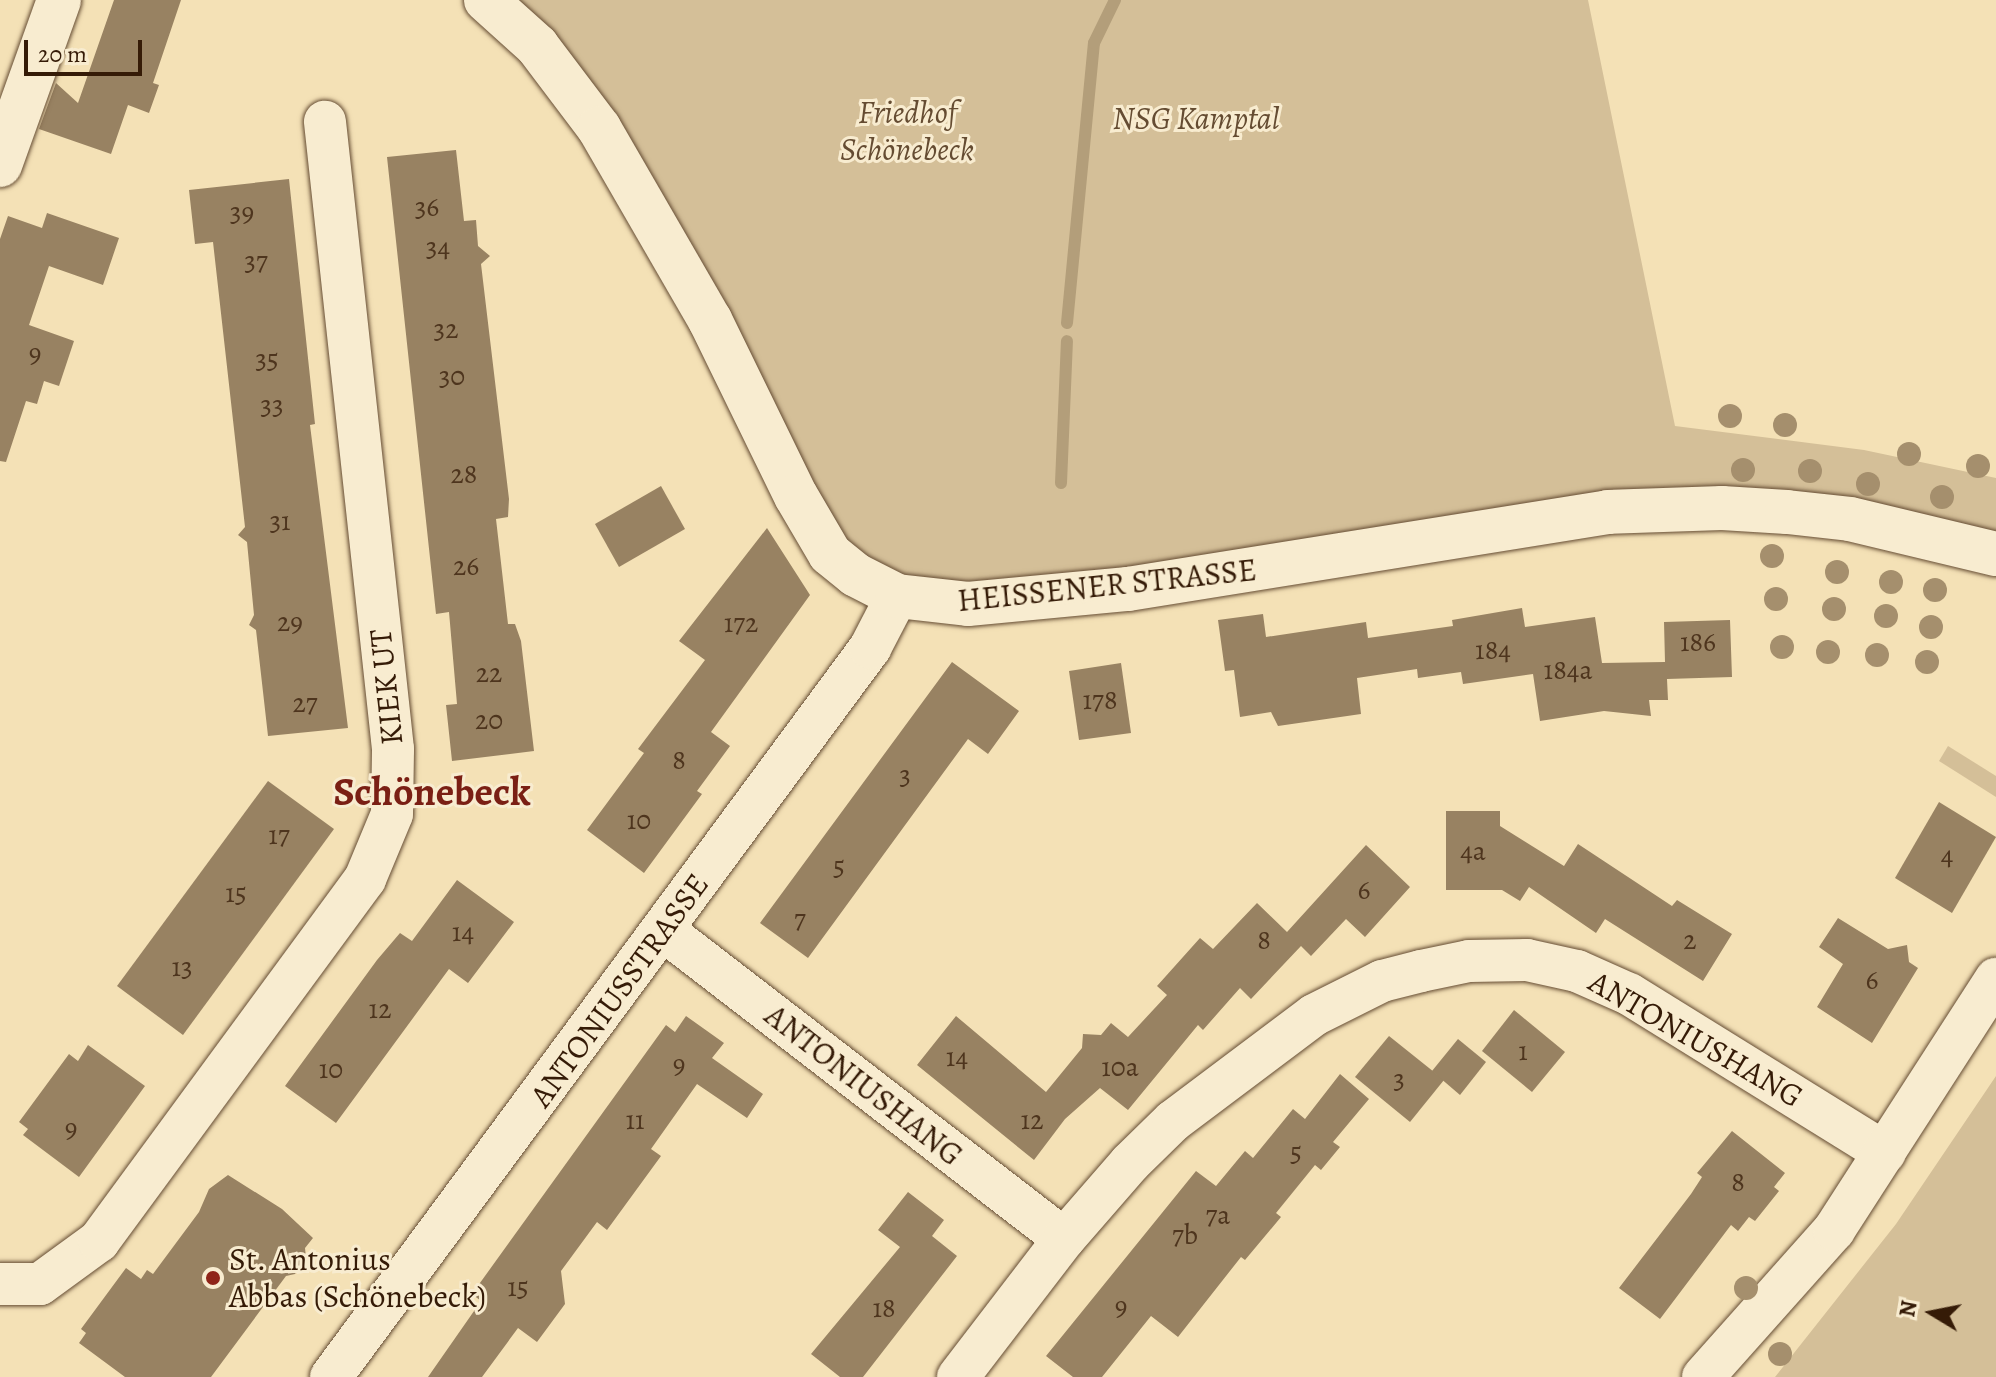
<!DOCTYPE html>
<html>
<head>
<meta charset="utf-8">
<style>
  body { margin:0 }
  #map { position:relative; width:1996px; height:1377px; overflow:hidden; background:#f4e1b6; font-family:Alegreya,serif }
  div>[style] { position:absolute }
  .green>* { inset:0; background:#d4bf98 }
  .stream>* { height:12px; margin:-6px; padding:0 6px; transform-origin:6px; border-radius:6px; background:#b39e7a }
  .building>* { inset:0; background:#988262 }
  .roads { filter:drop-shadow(0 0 2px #654c33) drop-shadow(0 0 2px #654c33) }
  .minor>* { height:42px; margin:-21px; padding:0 21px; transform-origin:21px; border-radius:21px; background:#f8ecd0 }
  .tertiary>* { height:44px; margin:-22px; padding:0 22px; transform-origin:22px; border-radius:22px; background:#f8ecd0 }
  .trees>* { width:24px; height:24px; margin:-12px; border-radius:50%; background:#a58f6d }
  .dots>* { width:22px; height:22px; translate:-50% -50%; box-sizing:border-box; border:4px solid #f8ecd0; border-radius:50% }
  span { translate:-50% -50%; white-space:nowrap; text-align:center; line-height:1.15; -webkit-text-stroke:6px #f8ecd0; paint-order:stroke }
  .number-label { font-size:28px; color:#4e351e }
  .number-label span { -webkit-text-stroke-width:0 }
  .park-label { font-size:32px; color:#654c32; font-style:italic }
  .street-label { font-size:32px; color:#351b07 }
  .poi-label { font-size:32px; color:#351b07 }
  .left { translate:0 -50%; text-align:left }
  .district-label { font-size:40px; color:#7a1f14; font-weight:700 }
  .north { position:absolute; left:1892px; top:1273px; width:80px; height:80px; -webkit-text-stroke:6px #f8ecd0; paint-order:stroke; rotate:280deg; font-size:22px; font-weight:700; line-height:32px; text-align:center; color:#351b07 }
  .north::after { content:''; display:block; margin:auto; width:28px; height:36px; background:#351b07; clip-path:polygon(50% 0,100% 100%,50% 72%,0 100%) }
  .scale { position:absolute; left:24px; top:40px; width:118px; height:36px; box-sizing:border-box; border:4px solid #351b07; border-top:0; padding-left:10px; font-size:24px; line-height:28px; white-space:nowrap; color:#351b07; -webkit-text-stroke:6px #f8ecd0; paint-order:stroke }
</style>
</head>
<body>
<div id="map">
  <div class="green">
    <i style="clip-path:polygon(492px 0,1588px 0,1675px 426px,1864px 450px,1996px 478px,1996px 550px,1789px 508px,1018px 597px,859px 574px)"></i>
    <i style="clip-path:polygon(1948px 746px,1996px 776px,1996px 797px,1939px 761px)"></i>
    <i style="clip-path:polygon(1996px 1076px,1996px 1377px,1775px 1377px,1896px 1224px)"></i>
  </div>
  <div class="stream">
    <i style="left:1067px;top:323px;width:281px;rotate:-84.5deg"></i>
    <i style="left:1094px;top:43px;width:48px;rotate:-64deg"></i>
    <i style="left:1061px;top:483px;width:142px;rotate:-87.6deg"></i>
  </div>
  <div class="building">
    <i style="clip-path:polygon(114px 0,181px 0,153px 83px,159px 85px,149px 113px,128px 105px,111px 154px,39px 129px,56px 83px,78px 103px)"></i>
    <i style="clip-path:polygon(456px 150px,464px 221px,476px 220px,478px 246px,490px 256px,481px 264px,509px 499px,508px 517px,496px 519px,508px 624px,515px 624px,521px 641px,534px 751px,452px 761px,446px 705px,457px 704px,449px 612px,436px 614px,387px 157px)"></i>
    <i style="clip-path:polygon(289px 179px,315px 424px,310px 425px,348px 728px,268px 736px,256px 630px,249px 625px,254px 615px,247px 542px,238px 535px,245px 527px,213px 242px,195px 244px,189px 190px)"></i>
    <i style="clip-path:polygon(47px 213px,119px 238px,103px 285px,49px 266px,29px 325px,74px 341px,59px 386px,44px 381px,37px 404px,26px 401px,6px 462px,0 461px,0 239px,8px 216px,42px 228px)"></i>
    <i style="clip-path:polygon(661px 486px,685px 529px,619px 567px,595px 524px)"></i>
    <i style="clip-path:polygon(767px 528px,810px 595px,711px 732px,730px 746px,697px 791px,702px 794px,644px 873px,587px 830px,644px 753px,638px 749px,705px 660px,679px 641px)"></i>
    <i style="clip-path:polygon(1522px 608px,1525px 627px,1595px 617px,1602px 663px,1665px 662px,1664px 622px,1730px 620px,1732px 677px,1667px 679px,1668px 700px,1649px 700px,1651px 716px,1604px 711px,1540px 721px,1533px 674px,1463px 684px,1461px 672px,1418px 678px,1417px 669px,1357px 678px,1361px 714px,1278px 726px,1271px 712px,1240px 717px,1234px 670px,1225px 671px,1218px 620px,1263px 614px,1266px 637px,1366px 622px,1368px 638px,1453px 626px,1452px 620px)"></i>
    <i style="clip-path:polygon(952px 662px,1019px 711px,988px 754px,968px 739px,808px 958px,760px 923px)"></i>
    <i style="clip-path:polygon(1121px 663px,1131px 733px,1079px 740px,1069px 671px)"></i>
    <i style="clip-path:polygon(268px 781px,334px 829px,183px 1035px,117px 986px)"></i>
    <i style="clip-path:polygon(1939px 802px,1996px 837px,1952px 913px,1895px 878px)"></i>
    <i style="clip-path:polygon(1446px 811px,1500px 811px,1500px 826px,1564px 866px,1578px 844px,1672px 906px,1677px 900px,1732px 934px,1703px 981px,1605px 919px,1596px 933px,1529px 887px,1520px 901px,1502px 890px,1446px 890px)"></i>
    <i style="clip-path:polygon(1366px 845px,1410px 887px,1365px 937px,1346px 919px,1311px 956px,1301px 946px,1251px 999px,1240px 988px,1203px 1030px,1198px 1025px,1128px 1110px,1100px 1088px,1065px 1119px,1034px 1160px,917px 1065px,956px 1016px,1046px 1092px,1082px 1048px,1083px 1034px,1101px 1035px,1111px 1023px,1128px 1037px,1167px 995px,1157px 986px,1200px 938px,1213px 949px,1257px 903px,1287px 932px)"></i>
    <i style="clip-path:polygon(457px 880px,514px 922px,468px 983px,449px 969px,336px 1123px,285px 1086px,377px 960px,400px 933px,412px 941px)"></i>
    <i style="clip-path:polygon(1838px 918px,1888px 949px,1907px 945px,1909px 962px,1918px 968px,1872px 1043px,1817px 1007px,1843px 964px,1819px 947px)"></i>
    <i style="clip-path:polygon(1514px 1010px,1565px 1052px,1532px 1092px,1482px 1051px)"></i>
    <i style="clip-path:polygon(686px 1016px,724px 1043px,712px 1058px,763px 1094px,747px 1118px,697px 1084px,651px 1149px,661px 1156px,607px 1230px,597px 1222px,561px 1271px,565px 1304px,537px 1342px,518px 1328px,482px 1377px,428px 1377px,481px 1301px,472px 1294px,666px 1025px,675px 1032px)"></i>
    <i style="clip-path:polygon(1389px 1036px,1444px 1080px,1410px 1122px,1355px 1077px)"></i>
    <i style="clip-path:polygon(1458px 1039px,1486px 1062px,1460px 1095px,1432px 1071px)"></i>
    <i style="clip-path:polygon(88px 1045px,145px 1086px,79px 1177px,23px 1135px,28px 1129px,19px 1122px,69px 1054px,78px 1061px)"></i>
    <i style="clip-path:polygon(1340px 1074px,1369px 1099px,1333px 1142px,1340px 1147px,1321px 1170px,1315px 1165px,1276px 1213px,1281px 1217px,1245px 1260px,1241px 1257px,1178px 1337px,1151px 1316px,1102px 1377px,1073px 1377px,1046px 1356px,1196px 1171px,1216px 1186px,1245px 1151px,1253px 1158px,1293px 1109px,1305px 1119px)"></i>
    <i style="clip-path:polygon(1732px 1131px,1785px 1173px,1774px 1187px,1779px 1191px,1755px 1221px,1749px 1217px,1738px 1231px,1731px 1225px,1660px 1319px,1619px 1288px,1691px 1194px,1702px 1177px,1697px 1173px)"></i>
    <i style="clip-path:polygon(228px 1175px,282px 1209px,313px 1238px,305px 1248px,306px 1258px,295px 1274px,286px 1276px,211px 1377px,125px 1377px,79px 1343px,86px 1333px,81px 1329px,126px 1268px,141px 1279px,147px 1270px,153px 1274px,199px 1212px,209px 1189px)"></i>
    <i style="clip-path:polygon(908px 1192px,944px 1220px,932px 1236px,957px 1256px,863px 1377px,840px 1377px,811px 1354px,900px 1247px,878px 1230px)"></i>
  </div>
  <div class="roads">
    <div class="minor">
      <i style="left:663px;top:930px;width:506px;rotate:37.62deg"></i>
      <i style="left:0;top:1284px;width:40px"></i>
      <i style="left:40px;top:1284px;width:73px;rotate:-36.1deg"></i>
      <i style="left:99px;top:1241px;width:449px;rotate:-53.7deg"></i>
      <i style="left:365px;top:879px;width:70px;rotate:-67.4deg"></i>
      <i style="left:392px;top:814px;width:65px;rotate:-89.1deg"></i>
      <i style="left:393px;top:749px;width:631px;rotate:-96.19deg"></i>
      <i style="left:331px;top:1377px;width:907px;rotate:-53.52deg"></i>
      <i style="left:870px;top:648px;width:59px;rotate:-62.6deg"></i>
      <i style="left:958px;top:1377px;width:174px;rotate:-52.5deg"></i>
      <i style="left:1064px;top:1239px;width:101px;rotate:-49deg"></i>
      <i style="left:1130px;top:1163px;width:60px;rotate:-44.3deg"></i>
      <i style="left:1173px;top:1121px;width:176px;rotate:-36.9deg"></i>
      <i style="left:1314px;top:1015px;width:76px;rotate:-26.6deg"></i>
      <i style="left:1382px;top:981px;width:40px;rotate:-14.4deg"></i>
      <i style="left:1421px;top:971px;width:49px;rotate:-11.8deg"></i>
      <i style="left:1469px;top:961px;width:58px;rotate:-1deg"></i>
      <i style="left:1527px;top:960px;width:51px;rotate:12.4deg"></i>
      <i style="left:1577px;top:971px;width:57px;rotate:23.9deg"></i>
      <i style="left:1629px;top:994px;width:301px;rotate:31.8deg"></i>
      <i style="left:1703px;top:1377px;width:197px;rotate:-48.3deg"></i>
      <i style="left:1834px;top:1230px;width:299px;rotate:-57.2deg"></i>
    </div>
    <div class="tertiary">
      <i style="left:486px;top:0;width:69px;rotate:42deg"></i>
      <i style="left:537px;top:46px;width:103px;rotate:52.9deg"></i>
      <i style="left:599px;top:128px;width:222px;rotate:60deg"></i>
      <i style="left:710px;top:320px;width:196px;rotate:64deg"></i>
      <i style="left:796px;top:496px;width:67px;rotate:59.6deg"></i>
      <i style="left:830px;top:554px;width:33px;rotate:39deg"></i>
      <i style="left:856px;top:575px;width:46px;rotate:27.1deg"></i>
      <i style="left:897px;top:596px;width:71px;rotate:6.4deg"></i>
      <i style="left:968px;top:604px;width:161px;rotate:-5.4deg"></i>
      <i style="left:1128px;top:589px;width:486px;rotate:-9.1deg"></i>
      <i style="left:1608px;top:512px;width:114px;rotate:-2deg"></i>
      <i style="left:1722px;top:508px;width:65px;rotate:3.5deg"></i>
      <i style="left:1787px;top:512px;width:63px;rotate:6.3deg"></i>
      <i style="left:1850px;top:519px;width:150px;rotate:13.5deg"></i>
      <i style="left:0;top:165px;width:175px;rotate:-70.3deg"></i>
    </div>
  </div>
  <div class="trees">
    <i style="left:1730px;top:416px"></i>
    <i style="left:1785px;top:425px"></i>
    <i style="left:1909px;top:454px"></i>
    <i style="left:1978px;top:466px"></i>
    <i style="left:1743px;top:470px"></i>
    <i style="left:1810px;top:471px"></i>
    <i style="left:1868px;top:484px"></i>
    <i style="left:1942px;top:497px"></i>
    <i style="left:1772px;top:556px"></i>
    <i style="left:1837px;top:572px"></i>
    <i style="left:1891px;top:582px"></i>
    <i style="left:1935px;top:590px"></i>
    <i style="left:1776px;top:599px"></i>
    <i style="left:1834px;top:609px"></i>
    <i style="left:1886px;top:616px"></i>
    <i style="left:1931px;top:627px"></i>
    <i style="left:1782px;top:647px"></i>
    <i style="left:1828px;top:652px"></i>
    <i style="left:1877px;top:655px"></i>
    <i style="left:1927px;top:662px"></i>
    <i style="left:1746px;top:1288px"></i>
    <i style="left:1780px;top:1354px"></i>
  </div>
  <div class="dots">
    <i style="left:213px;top:1278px;background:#8f2418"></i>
  </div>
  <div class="number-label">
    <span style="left:427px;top:207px">36</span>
    <span style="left:242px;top:212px">39</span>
    <span style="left:438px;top:247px">34</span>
    <span style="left:256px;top:261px">37</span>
    <span style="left:446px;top:329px">32</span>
    <span style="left:35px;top:353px">9</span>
    <span style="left:267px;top:359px">35</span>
    <span style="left:452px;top:376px">30</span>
    <span style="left:272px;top:405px">33</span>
    <span style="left:464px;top:474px">28</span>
    <span style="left:280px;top:521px">31</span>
    <span style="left:466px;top:566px">26</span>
    <span style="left:290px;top:622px">29</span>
    <span style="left:741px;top:623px">172</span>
    <span style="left:1698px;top:642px">186</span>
    <span style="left:1493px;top:650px">184</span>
    <span style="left:1568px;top:670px">184a</span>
    <span style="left:489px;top:673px">22</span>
    <span style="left:1100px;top:700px">178</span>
    <span style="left:305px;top:703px">27</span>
    <span style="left:489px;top:720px">20</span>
    <span style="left:679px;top:760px">8</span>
    <span style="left:905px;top:775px">3</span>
    <span style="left:639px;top:820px">10</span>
    <span style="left:279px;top:835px">17</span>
    <span style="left:1473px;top:851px">4a</span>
    <span style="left:1947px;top:855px">4</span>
    <span style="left:839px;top:866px">5</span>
    <span style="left:1364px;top:890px">6</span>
    <span style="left:236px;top:893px">15</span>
    <span style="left:800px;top:919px">7</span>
    <span style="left:463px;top:932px">14</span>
    <span style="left:1264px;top:940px">8</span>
    <span style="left:1690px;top:940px">2</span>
    <span style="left:182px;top:967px">13</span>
    <span style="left:1872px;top:980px">6</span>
    <span style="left:380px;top:1009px">12</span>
    <span style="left:1523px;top:1051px">1</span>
    <span style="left:957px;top:1057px">14</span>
    <span style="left:679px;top:1064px">9</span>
    <span style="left:1120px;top:1067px">10a</span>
    <span style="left:331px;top:1069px">10</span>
    <span style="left:1399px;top:1079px">3</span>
    <span style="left:635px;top:1120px">11</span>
    <span style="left:1032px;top:1120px">12</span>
    <span style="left:71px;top:1128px">9</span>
    <span style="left:1296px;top:1152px">5</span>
    <span style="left:1738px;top:1182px">8</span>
    <span style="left:1218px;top:1215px">7a</span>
    <span style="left:1185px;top:1235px">7b</span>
    <span style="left:518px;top:1287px">15</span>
    <span style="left:1121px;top:1306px">9</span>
    <span style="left:884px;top:1308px">18</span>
  </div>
  <div class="park-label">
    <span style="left:907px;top:131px">Friedhof<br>Schönebeck</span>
    <span style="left:1196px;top:118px">NSG Kamptal</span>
  </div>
  <div class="street-label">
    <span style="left:1107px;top:585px;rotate:-6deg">HEISSENER STRASSE</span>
    <span style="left:386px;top:687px;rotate:-96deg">KIEK UT</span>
    <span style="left:619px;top:990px;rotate:-54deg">ANTONIUSSTRASSE</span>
    <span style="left:1696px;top:1039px;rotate:30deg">ANTONIUSHANG</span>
    <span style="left:864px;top:1085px;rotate:38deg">ANTONIUSHANG</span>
  </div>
  <div class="poi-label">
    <span class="left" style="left:229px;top:1278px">St. Antonius<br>Abbas (Schönebeck)</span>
  </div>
  <div class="district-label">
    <span style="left:432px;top:792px">Schönebeck</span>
  </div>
  <div class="north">N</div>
  <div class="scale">20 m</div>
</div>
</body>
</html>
